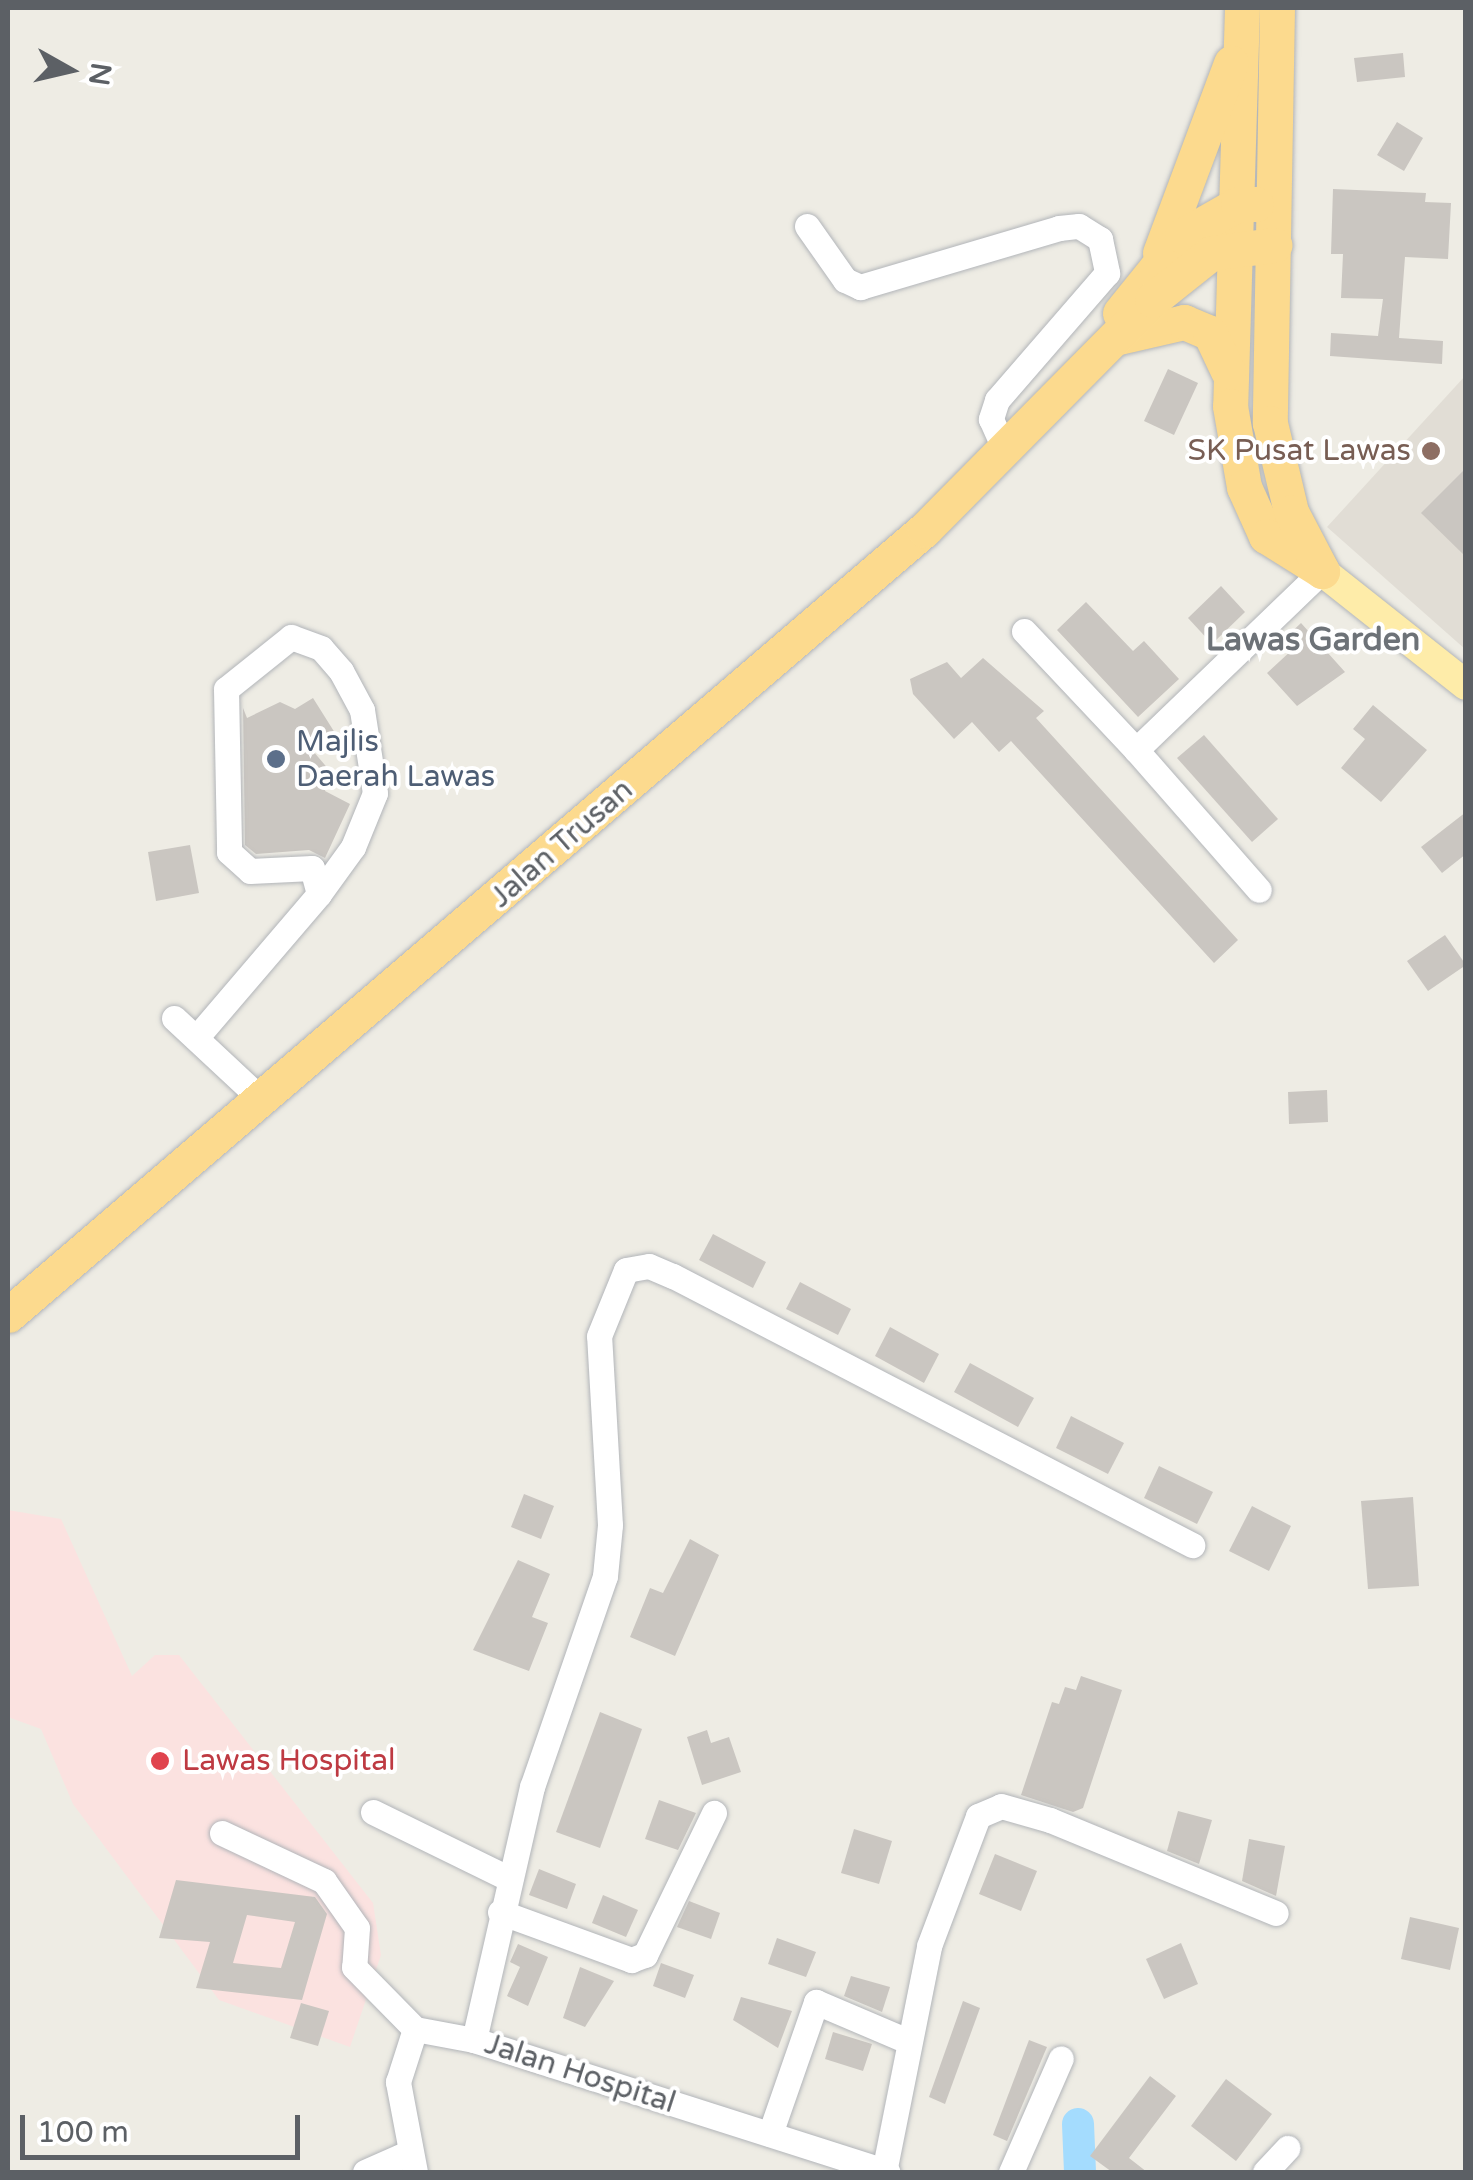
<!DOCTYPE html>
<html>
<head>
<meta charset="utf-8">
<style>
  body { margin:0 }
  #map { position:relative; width:1473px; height:2180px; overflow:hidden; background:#eeece4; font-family:"Varela Round",sans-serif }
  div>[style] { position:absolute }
  .education>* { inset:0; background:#e1ddd5 }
  .medical>* { inset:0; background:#fbe2e0 }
  .river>* { height:32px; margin:-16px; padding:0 16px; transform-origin:16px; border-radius:16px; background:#a4dcfe }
  .building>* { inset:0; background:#cac6c1 }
  .roads { filter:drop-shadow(0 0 2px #b2b5b9) drop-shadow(0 0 2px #b2b5b9) }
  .minor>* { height:25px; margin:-12.5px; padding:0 12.5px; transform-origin:12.5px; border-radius:12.5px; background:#fff }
  .major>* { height:30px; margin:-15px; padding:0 15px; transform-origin:15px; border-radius:15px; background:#feeca9 }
  .highway>* { height:35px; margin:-17.5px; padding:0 17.5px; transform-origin:17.5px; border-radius:17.5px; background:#fcda8e }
  .dots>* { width:28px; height:28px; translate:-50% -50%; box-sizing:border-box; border:5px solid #fff; border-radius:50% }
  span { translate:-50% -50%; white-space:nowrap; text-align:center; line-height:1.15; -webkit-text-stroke:8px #fff; paint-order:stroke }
  .education-label { font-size:30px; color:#785e54 }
  .right { translate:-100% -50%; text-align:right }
  .service-label { font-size:30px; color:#4e5e75 }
  .left { translate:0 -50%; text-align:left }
  .street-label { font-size:30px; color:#5c6065 }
  .health-label { font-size:30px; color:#be3a42 }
  .neighbourhood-label { font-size:32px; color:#6d7277; font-weight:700 }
  .frame { position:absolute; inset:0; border:10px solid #5c6065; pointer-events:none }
  .north { position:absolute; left:20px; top:20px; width:100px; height:100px; -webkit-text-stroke:8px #fff; paint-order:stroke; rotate:98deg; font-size:28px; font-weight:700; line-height:40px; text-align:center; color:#5c6065 }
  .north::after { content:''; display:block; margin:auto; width:35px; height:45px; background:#5c6065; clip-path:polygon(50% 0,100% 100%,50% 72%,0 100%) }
  .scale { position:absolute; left:20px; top:2115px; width:280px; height:45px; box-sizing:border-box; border:5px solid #5c6065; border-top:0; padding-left:12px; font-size:30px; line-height:35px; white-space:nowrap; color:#5c6065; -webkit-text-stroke:8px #fff; paint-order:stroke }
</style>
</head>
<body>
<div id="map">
  <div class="education">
    <i style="clip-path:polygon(1465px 376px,1465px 649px,1327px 527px)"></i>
  </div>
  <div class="medical">
    <i style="clip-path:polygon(8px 1510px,61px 1519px,132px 1676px,155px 1655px,179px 1655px,373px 1903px,381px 1955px,350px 2047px,219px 2000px,73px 1804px,41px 1729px,8px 1717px)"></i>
  </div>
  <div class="river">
    <i style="left:1078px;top:2124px;width:48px;rotate:87.6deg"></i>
  </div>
  <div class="building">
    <i style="clip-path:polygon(1403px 53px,1405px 77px,1357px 82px,1354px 58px)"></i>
    <i style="clip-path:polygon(1397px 122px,1423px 138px,1404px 171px,1377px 155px)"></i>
    <i style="clip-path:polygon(1333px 189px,1426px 193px,1425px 202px,1451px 203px,1448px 259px,1405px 257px,1399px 338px,1443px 341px,1442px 364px,1330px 356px,1331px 333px,1378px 336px,1383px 299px,1341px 298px,1343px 254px,1331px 254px)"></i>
    <i style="clip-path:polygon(1168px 369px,1198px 383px,1174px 435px,1144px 421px)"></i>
    <i style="clip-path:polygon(1466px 468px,1466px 557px,1421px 513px)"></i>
    <i style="clip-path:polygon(1221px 586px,1245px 612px,1212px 644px,1188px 618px)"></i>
    <i style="clip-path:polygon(1086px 602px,1133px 651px,1144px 641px,1179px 679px,1138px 717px,1057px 630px)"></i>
    <i style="clip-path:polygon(1301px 623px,1345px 672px,1297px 706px,1267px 673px,1293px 649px,1284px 639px)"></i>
    <i style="clip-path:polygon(983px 658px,1044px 711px,1036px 718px,1238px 940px,1214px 963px,1011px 741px,999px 752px,972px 722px,954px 739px,913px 694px,910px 679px,947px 662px,961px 678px)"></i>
    <i style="clip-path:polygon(313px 698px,335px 733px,313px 751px,330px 771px,325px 791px,350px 804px,325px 858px,309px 850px,256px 854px,245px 845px,243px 708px,247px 718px,280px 702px,295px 709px)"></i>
    <i style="clip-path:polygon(1373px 705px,1427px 750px,1381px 802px,1341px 768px,1365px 739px,1353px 729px)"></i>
    <i style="clip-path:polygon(1204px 735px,1278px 819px,1252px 842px,1177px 758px)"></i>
    <i style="clip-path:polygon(1466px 812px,1466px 854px,1442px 873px,1421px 847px)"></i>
    <i style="clip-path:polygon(190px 845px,199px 893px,156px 901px,148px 852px)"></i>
    <i style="clip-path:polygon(1445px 935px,1466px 965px,1428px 991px,1407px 961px)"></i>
    <i style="clip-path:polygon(1327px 1090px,1328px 1122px,1289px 1124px,1288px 1092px)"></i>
    <i style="clip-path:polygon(713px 1234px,766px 1262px,753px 1288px,699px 1260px)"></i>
    <i style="clip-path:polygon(800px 1282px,851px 1309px,838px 1335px,786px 1309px)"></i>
    <i style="clip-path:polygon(890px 1327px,939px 1354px,924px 1383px,875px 1356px)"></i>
    <i style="clip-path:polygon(970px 1363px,1034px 1398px,1018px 1427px,954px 1392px)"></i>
    <i style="clip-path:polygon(1071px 1416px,1124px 1443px,1108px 1474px,1056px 1448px)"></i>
    <i style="clip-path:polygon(1159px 1466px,1213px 1492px,1197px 1524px,1144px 1498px)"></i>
    <i style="clip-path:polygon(524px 1494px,554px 1506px,541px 1539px,511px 1527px)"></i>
    <i style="clip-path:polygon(1413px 1497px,1419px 1586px,1368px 1589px,1361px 1501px)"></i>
    <i style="clip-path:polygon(1252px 1506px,1291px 1526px,1269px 1571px,1229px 1551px)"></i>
    <i style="clip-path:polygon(690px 1539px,719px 1555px,675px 1656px,630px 1637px,650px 1588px,663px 1593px)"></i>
    <i style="clip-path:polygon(518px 1560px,550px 1574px,532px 1617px,548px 1623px,529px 1671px,473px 1650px)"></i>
    <i style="clip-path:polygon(1081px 1676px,1122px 1690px,1083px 1808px,1073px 1812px,1021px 1795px,1052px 1702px,1059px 1704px,1065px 1687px,1076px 1690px)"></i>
    <i style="clip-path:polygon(600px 1712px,642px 1729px,600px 1848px,556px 1832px)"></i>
    <i style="clip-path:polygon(707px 1730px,711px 1743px,729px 1737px,741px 1772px,702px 1785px,687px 1737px)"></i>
    <i style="clip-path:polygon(659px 1800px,696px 1813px,678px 1850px,645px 1839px)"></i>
    <i style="clip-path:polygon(1178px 1811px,1212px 1820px,1199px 1864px,1167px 1851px)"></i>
    <i style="clip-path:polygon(854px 1829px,892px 1841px,879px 1884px,841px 1873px)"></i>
    <i style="clip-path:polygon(1249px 1839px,1285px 1846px,1276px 1896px,1242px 1881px)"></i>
    <i style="clip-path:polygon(995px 1854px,1037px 1871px,1021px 1911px,979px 1894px)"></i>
    <i style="clip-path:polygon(539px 1869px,576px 1884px,567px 1909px,529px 1895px)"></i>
    <i style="clip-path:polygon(evenodd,176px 1880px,315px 1897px,327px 1914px,302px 2000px,196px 1988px,210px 1942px,159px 1938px,176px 1880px,247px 1915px,295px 1922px,281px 1968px,233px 1963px,247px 1915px)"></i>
    <i style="clip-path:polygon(603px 1895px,638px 1910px,626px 1937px,592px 1923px)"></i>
    <i style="clip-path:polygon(689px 1901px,720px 1913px,711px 1939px,677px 1927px)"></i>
    <i style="clip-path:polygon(1410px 1917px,1459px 1928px,1450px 1970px,1401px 1959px)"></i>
    <i style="clip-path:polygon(777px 1938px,816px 1952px,806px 1977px,768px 1964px)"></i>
    <i style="clip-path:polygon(1181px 1943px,1198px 1984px,1164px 1999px,1146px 1959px)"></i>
    <i style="clip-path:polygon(518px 1944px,548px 1957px,528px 2006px,507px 1996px,520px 1967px,510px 1962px)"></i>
    <i style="clip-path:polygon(661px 1963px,694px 1975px,685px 1998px,653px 1986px)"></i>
    <i style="clip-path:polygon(580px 1967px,614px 1981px,585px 2027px,563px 2018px)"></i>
    <i style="clip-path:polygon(851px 1976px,890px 1987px,882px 2012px,844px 1996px)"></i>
    <i style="clip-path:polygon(741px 1997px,792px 2011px,778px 2048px,733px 2020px)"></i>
    <i style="clip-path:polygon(963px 2001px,980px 2008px,945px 2104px,929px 2097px)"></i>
    <i style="clip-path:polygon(301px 2003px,329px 2011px,318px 2046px,290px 2038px)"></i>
    <i style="clip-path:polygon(833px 2032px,872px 2044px,863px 2071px,825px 2059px)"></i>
    <i style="clip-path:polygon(1029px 2040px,1047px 2047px,1007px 2141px,993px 2135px)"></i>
    <i style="clip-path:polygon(1150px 2076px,1176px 2096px,1129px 2158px,1147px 2172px,1112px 2172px,1090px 2156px)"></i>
    <i style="clip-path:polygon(1226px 2079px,1272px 2114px,1236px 2161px,1191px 2126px)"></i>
  </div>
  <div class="roads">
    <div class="minor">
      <i style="left:807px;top:226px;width:66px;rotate:54.9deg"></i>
      <i style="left:845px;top:280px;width:17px;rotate:25deg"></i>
      <i style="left:860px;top:287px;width:208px;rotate:-16.5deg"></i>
      <i style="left:1059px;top:228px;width:20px;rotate:-6deg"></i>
      <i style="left:1079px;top:226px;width:25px;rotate:32deg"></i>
      <i style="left:1100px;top:239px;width:35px;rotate:78deg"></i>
      <i style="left:1107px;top:273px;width:168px;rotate:130.9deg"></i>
      <i style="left:997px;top:400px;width:20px;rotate:108deg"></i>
      <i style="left:991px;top:419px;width:35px;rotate:66deg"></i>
      <i style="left:1024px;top:631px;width:163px;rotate:46.7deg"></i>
      <i style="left:1136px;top:750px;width:258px;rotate:-43.9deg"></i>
      <i style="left:1136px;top:750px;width:186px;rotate:48.7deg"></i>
      <i style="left:174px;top:1018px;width:120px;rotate:43deg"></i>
      <i style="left:196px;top:1038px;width:189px;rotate:-49.5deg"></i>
      <i style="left:319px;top:894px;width:58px;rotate:-54.1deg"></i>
      <i style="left:353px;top:847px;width:58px;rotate:-67.8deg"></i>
      <i style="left:375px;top:793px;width:84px;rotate:-98.9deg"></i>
      <i style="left:362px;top:710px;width:44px;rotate:-118.3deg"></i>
      <i style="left:341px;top:671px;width:30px;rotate:-131deg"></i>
      <i style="left:321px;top:648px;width:32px;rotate:-160deg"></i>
      <i style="left:291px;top:637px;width:83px;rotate:141.3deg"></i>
      <i style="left:226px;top:689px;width:163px;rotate:88.9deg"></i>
      <i style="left:229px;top:852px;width:28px;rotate:42deg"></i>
      <i style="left:250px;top:871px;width:62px;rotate:-2.8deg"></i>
      <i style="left:312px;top:868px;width:27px;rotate:75deg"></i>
      <i style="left:373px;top:1812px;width:150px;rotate:26.1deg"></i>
      <i style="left:222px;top:1833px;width:113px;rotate:25.2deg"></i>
      <i style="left:324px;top:1881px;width:57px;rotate:54.9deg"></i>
      <i style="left:357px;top:1928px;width:39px;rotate:94deg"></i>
      <i style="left:354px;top:1967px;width:87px;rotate:45.5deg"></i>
      <i style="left:500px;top:1912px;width:140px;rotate:20.1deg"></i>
      <i style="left:631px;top:1960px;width:15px;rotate:-20deg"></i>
      <i style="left:645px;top:1955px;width:158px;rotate:-64.1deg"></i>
      <i style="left:415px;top:2029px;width:60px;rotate:10.6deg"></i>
      <i style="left:474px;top:2040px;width:434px;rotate:17.7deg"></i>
      <i style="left:474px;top:2040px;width:260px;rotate:-77.1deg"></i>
      <i style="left:532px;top:1787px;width:223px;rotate:-70.9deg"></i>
      <i style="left:605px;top:1576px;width:51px;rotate:-84.4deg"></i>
      <i style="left:610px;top:1525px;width:189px;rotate:-93.3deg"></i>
      <i style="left:599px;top:1336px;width:71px;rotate:-67.8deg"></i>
      <i style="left:626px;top:1270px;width:23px;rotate:-10deg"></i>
      <i style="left:649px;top:1266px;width:26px;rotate:23deg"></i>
      <i style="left:673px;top:1276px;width:585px;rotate:27.4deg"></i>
      <i style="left:770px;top:2134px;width:140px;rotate:-70.8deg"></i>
      <i style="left:816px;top:2002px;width:97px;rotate:23.1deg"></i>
      <i style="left:365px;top:2172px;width:47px;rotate:-23.8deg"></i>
      <i style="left:415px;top:2172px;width:92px;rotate:-100.7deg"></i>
      <i style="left:398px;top:2082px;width:56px;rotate:-72.2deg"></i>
      <i style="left:884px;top:2172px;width:230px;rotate:-78.7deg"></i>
      <i style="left:929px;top:1946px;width:139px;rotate:-69.3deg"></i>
      <i style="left:978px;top:1816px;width:25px;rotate:-23deg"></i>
      <i style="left:1001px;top:1806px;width:51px;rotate:15.9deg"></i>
      <i style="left:1050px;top:1820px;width:244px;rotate:22.4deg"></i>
      <i style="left:1011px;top:2172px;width:124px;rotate:-66.3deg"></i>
      <i style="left:1265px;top:2172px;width:33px;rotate:-47deg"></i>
    </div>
    <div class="major">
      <i style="left:1322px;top:571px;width:184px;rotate:38.4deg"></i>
    </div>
    <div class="highway">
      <i style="left:1242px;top:8px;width:398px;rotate:91.7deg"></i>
      <i style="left:1230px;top:406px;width:82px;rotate:80.2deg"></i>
      <i style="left:1244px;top:487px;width:54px;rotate:65.8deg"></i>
      <i style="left:1266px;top:536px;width:66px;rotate:32deg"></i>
      <i style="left:1277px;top:8px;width:415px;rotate:91deg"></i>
      <i style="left:1270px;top:423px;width:91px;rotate:76.7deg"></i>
      <i style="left:1291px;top:512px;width:67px;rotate:62.3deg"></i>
      <i style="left:1160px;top:253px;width:203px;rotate:-69.5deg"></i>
      <i style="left:1120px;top:313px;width:99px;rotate:-51.2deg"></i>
      <i style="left:1182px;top:236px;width:64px;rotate:-29.7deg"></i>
      <i style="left:1238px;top:204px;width:18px"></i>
      <i style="left:1119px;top:337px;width:67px;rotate:-13deg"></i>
      <i style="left:1184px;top:322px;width:28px;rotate:23deg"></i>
      <i style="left:1210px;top:333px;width:42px;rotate:64.7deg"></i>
      <i style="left:8px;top:1315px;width:1206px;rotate:-40.6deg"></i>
      <i style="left:924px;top:530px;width:324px;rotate:-45.3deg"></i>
      <i style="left:1152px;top:300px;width:75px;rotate:-38.5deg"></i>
      <i style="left:1211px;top:253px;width:64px;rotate:-7.2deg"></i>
    </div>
  </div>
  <div class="dots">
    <i style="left:1431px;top:451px;background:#8d6e63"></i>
    <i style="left:276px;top:759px;background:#5c6f8a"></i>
    <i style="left:160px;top:1761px;background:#e0444e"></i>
  </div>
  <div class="education-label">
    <span class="right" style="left:1411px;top:451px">SK Pusat Lawas</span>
  </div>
  <div class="service-label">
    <span class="left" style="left:296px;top:759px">Majlis<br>Daerah Lawas</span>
  </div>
  <div class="street-label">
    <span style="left:562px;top:844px;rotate:-41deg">Jalan Trusan</span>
    <span style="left:580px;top:2074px;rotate:18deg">Jalan Hospital</span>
  </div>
  <div class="health-label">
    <span class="left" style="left:182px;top:1761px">Lawas Hospital</span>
  </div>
  <div class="neighbourhood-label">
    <span style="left:1313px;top:640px">Lawas Garden</span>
  </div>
  <div class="frame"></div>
  <div class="north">N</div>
  <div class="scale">100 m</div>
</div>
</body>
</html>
